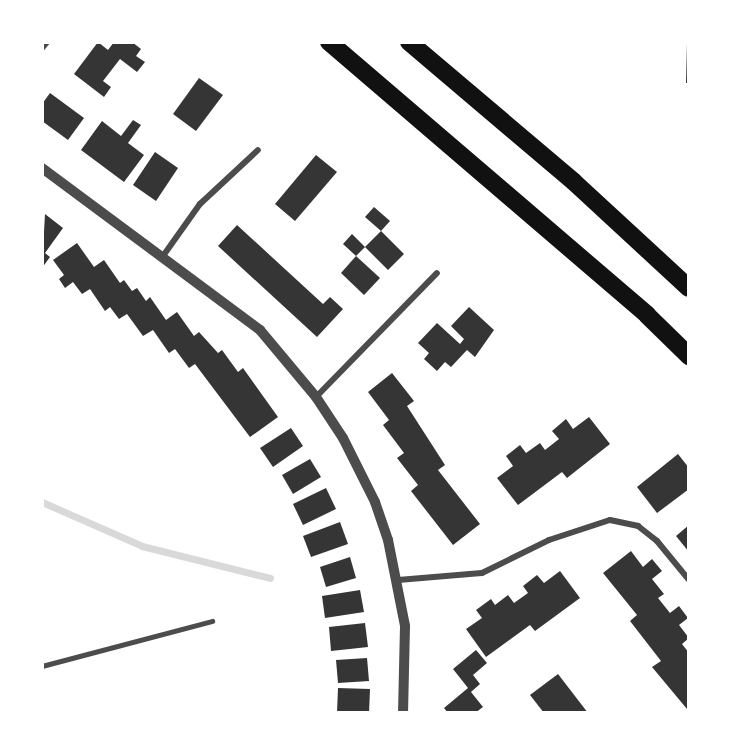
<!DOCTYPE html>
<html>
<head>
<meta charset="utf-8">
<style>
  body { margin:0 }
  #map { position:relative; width:731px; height:755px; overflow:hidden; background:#fff; font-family:Figtree,sans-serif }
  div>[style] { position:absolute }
  .stream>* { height:7px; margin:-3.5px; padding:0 3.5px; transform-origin:3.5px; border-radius:3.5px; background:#d9d9d9 }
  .building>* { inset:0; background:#353535 }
  .service>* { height:4.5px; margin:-2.25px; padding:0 2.25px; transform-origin:2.25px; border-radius:2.25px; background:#4c4c4c }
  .minor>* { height:6px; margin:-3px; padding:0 3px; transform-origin:3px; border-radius:3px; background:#4c4c4c }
  .tertiary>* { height:10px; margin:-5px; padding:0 5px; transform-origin:5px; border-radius:5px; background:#4c4c4c }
  .motorway>* { height:18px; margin:-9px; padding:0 9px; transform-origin:9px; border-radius:9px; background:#111 }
  span { translate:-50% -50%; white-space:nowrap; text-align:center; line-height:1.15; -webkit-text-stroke:4.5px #fff; paint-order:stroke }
  .frame { position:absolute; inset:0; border:44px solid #fff; pointer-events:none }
</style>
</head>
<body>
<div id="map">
  <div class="stream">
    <i style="left:42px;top:502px;width:109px;rotate:23.7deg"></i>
    <i style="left:142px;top:546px;width:132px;rotate:14deg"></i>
  </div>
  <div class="building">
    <i style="clip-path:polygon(98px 42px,108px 50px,114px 42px,132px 42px,141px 49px,136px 56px,145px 62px,137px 72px,120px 59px,103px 81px,111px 87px,104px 97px,74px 74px)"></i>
    <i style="clip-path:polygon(687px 43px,689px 43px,689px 83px,686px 83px)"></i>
    <i style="clip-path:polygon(199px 78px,223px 95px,196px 131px,173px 114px)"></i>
    <i style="clip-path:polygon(50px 93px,84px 118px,68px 140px,42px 121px,42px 104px)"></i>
    <i style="clip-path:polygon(133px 120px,141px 125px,128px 143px,144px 155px,124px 182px,81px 150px,102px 121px,121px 136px)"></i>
    <i style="clip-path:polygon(155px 152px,178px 168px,156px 201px,133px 185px)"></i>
    <i style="clip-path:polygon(316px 155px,337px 172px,295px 221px,275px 204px)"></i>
    <i style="clip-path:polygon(374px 207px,390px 221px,381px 231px,365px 217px)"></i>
    <i style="clip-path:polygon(45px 214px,63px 228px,45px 253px,50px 257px,42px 268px)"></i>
    <i style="clip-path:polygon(237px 225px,323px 304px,330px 297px,343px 309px,317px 337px,218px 246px)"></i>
    <i style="clip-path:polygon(381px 231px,404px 254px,388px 270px,365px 247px)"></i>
    <i style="clip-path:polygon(352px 234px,365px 247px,356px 256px,343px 244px)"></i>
    <i style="clip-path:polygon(77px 243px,94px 267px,104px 260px,120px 283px,124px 280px,132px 291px,137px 288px,146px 301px,150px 297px,166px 320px,177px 312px,194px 336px,199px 332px,218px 353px,222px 350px,238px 372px,243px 368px,278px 417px,250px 437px,195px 364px,189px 368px,175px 349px,169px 353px,153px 330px,143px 336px,127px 314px,119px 319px,110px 307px,105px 311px,90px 289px,82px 294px,73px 282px,65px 288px,59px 279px,64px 275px,53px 260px)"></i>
    <i style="clip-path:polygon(356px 256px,380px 278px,364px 295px,341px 273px)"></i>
    <i style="clip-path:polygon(469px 307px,494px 330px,475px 357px,467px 350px,451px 367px,445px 362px,437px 371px,424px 359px,429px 353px,418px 343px,437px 323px,460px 344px,464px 339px,451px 326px)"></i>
    <i style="clip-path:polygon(392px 373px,414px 401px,407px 406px,445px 465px,438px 470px,480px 524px,453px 545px,411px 491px,418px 485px,397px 458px,404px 453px,383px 425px,389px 420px,368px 392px)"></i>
    <i style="clip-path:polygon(589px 417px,610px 444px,567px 478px,562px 472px,518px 505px,497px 478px,513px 466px,506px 456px,520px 445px,526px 453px,540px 443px,545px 450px,559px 439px,552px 431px,566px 419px,573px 429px)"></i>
    <i style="clip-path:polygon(291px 428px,303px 446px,273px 467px,260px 448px)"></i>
    <i style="clip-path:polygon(678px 454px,689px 468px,689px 489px,657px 513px,637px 487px)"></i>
    <i style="clip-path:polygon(310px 459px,321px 477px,293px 494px,282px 475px)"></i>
    <i style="clip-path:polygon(326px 488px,336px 509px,303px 525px,293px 504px)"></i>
    <i style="clip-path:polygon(340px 522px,348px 544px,311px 557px,303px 536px)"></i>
    <i style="clip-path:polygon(689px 525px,689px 552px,676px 536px)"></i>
    <i style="clip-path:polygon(631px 551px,643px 567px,652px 559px,662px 571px,652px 579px,664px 594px,658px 598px,670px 613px,679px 606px,688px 618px,679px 625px,689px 638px,682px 644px,689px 653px,687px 709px,652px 667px,661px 661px,630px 621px,637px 615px,603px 573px)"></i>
    <i style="clip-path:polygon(350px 557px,356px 578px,326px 587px,320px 567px)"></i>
    <i style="clip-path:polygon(560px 571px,580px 598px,535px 631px,530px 625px,486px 657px,466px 629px,482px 618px,476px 610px,491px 599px,495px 605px,508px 595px,514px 603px,528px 593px,523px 586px,537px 575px,544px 583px)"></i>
    <i style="clip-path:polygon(360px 590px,364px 612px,325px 618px,322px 596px)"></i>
    <i style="clip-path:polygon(365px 623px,368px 647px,331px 651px,329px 627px)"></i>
    <i style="clip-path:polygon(476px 650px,487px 663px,473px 675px,480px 684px,471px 692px,483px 707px,475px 713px,448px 713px,444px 708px,468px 688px,453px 669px)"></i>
    <i style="clip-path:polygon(367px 658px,369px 681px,338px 683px,336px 660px)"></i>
    <i style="clip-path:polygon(558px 674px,588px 713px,544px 713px,530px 695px)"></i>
    <i style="clip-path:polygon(338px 688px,370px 689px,369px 713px,337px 713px)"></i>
  </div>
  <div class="service">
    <i style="left:42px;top:666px;width:176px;rotate:-14.8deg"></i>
  </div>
  <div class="minor">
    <i style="left:42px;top:48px;width:8px;rotate:-50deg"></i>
    <i style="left:163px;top:256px;width:64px;rotate:-54.6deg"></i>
    <i style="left:200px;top:204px;width:79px;rotate:-43deg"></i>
    <i style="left:316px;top:397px;width:173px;rotate:-45.7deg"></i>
    <i style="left:398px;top:580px;width:84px;rotate:-4.8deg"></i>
    <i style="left:482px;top:573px;width:75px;rotate:-26.2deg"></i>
    <i style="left:549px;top:540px;width:64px;rotate:-18.2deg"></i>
    <i style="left:610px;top:520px;width:29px;rotate:12deg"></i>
    <i style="left:638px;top:526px;width:24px;rotate:38deg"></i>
    <i style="left:657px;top:541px;width:50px;rotate:50.6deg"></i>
  </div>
  <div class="tertiary">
    <i style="left:42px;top:168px;width:272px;rotate:36.6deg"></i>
    <i style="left:260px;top:330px;width:87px;rotate:50.1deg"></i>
    <i style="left:316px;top:397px;width:49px;rotate:56.6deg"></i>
    <i style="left:343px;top:438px;width:72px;rotate:63.4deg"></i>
    <i style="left:375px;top:502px;width:40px;rotate:71.1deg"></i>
    <i style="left:388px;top:540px;width:88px;rotate:78.8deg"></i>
    <i style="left:405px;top:626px;width:87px;rotate:91.3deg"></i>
  </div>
  <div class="motorway">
    <i style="left:329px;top:42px;width:419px;rotate:40.6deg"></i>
    <i style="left:647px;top:315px;width:59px;rotate:44.3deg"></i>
    <i style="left:409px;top:42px;width:216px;rotate:40.3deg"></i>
    <i style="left:574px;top:182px;width:156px;rotate:42.7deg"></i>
  </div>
  <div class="frame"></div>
</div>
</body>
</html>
